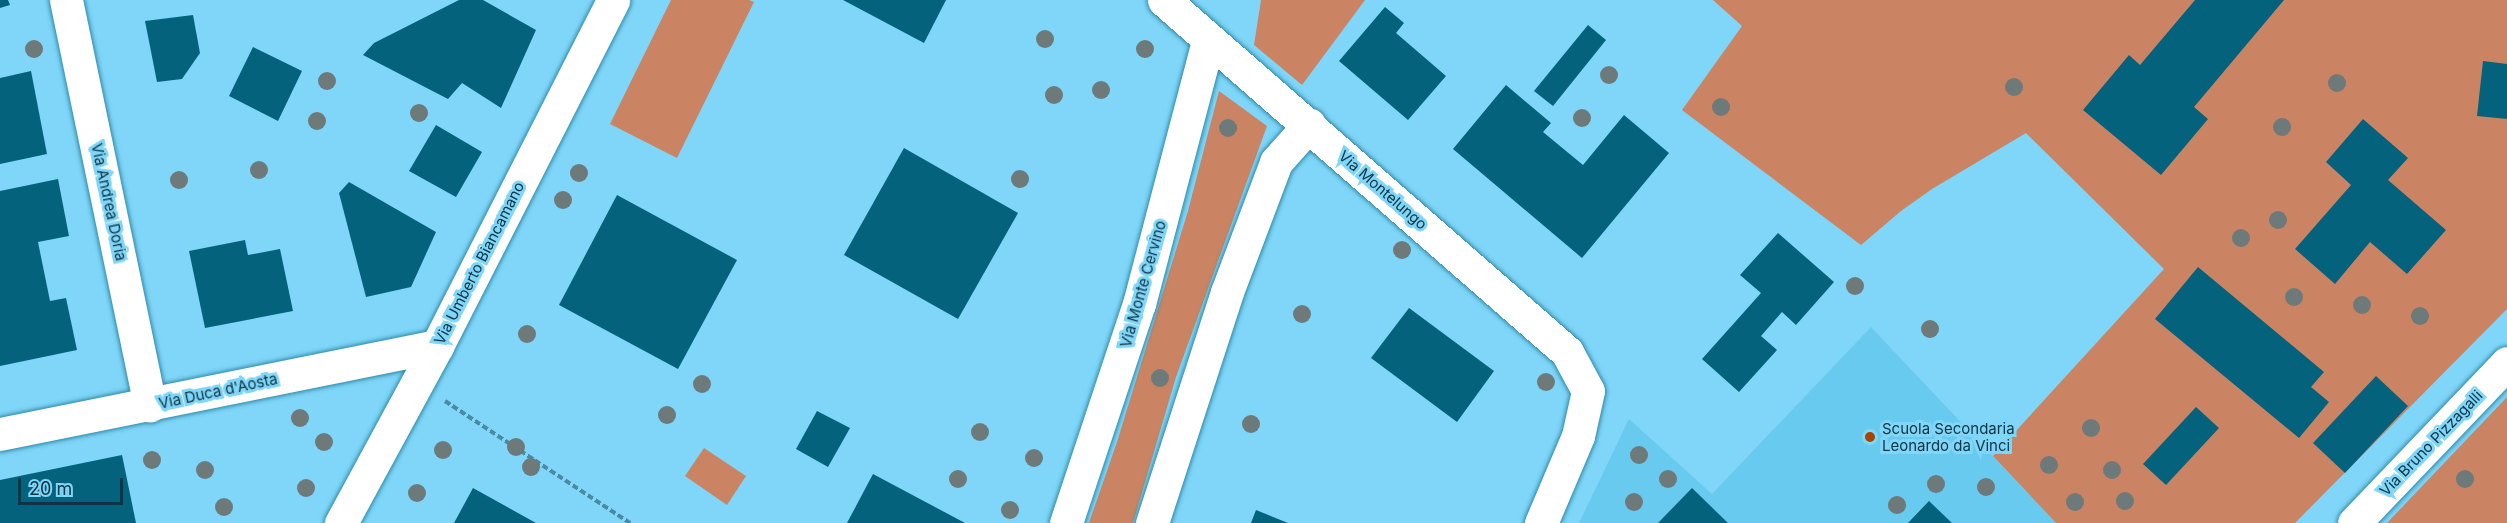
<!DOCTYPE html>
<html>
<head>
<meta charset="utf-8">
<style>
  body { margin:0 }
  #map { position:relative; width:2507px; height:523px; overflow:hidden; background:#7fd6f8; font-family:Inter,sans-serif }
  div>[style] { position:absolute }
  .built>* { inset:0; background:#68caee }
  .green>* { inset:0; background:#ca8463 }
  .building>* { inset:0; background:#04627d }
  .path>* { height:4px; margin-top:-2px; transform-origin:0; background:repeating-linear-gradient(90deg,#4a8aa2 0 6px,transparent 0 9px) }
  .roads { filter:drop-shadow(0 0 2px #2f8aaa) drop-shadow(0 0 2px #2f8aaa) }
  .street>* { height:33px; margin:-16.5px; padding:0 16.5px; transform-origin:16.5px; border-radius:16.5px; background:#fff }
  .trees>* { width:18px; height:18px; margin:-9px; border-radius:50%; background:#6e797a }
  .dots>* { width:16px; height:16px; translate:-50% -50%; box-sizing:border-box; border:3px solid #7fd6f8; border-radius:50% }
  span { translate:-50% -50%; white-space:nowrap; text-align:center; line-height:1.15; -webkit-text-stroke:6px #7fd6f8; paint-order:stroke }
  .street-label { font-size:15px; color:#0e3442 }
  .poi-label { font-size:15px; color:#0e3442 }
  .left { translate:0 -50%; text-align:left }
  .scale { position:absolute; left:18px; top:478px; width:105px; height:27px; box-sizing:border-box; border:3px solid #0e3442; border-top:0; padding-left:8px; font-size:18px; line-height:21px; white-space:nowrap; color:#0e3442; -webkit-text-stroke:4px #7fd6f8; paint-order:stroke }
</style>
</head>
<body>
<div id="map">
  <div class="built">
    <i style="clip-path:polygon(1871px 327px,2056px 523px,1579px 523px,1629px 419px,1712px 494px)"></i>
  </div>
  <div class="green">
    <i style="clip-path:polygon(671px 0,749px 0,754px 2px,677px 158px,610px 124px)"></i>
    <i style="clip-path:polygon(1261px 0,1365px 0,1302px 85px,1254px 45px)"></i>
    <i style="clip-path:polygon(1713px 0,2507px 0,2507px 309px,2295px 523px,2056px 523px,1993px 456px,2164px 269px,2026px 133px,1932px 189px,1901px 211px,1861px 245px,1682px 110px,1742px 26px)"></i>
    <i style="clip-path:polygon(1219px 91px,1267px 126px,1176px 377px,1133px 523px,1089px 523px,1117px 442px,1188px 211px)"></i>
    <i style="clip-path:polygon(2507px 397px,2507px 523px,2387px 523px)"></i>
    <i style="clip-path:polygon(704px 448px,746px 476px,727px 505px,685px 476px)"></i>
  </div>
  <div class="building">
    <i style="clip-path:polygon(0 0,8px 0,10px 5px,0 8px)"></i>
    <i style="clip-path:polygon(459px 0,483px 0,536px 30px,501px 108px,462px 83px,448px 99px,363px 55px,374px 43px)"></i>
    <i style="clip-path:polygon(843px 0,946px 0,924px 43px)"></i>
    <i style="clip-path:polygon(2195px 0,2284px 0,2194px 107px,2208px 119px,2161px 175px,2083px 110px,2129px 55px,2140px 65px)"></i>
    <i style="clip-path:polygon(1385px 7px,1404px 23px,1396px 33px,1446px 76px,1408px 120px,1339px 61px)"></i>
    <i style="clip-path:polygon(193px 15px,200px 53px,182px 79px,157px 82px,145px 21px)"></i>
    <i style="clip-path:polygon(1588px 25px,1606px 40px,1553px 106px,1534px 91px)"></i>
    <i style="clip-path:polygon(253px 47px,302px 71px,278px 121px,229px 96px)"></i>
    <i style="clip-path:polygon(2483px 61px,2507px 64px,2507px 119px,2477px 116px)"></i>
    <i style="clip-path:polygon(31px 71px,47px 154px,0 164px,0 78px)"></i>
    <i style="clip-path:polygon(1506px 85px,1551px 123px,1543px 132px,1583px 165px,1624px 115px,1669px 153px,1582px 258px,1453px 149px)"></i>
    <i style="clip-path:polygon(2363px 119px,2408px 158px,2388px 180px,2446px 230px,2407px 274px,2370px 242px,2335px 284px,2295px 249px,2351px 185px,2326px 162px)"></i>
    <i style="clip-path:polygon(436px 125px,482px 152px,456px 197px,409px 171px)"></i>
    <i style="clip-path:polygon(904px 148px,1018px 213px,958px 319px,844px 255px)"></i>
    <i style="clip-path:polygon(58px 179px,69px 236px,38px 242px,50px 301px,66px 298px,77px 350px,0 366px,0 191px)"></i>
    <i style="clip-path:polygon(349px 182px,436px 232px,411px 287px,366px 297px,339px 193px)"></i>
    <i style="clip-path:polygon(617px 195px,737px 260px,678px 369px,559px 305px)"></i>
    <i style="clip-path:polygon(1778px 233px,1834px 282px,1796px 325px,1782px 312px,1761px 336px,1777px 350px,1739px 392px,1702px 359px,1761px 293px,1740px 275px)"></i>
    <i style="clip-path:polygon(245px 240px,248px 255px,280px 249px,293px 311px,205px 328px,189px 251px)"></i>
    <i style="clip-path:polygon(2198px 267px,2324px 372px,2311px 387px,2329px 402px,2299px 438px,2155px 319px)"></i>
    <i style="clip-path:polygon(1409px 308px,1494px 371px,1457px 422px,1371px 358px)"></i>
    <i style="clip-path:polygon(2376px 376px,2408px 406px,2345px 473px,2313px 443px)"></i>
    <i style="clip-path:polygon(2196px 407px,2219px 428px,2166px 485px,2143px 464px)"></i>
    <i style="clip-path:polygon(817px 411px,850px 428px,828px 467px,796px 449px)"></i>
    <i style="clip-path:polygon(122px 455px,136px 523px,0 523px,0 480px)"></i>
    <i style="clip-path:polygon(873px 474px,965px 523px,847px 523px)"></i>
    <i style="clip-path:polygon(473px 488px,536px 523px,454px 523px)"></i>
    <i style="clip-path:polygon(1692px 488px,1728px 523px,1658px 523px)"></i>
    <i style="clip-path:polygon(1929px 501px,1952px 523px,1908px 523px)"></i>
    <i style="clip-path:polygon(1256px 510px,1288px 523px,1251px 523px)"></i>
  </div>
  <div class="path">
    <i style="left:445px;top:401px;width:222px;rotate:33.4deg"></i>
  </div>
  <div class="roads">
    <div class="street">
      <i style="left:66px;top:0;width:414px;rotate:78.3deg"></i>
      <i style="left:1164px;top:0;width:535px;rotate:41.14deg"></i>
      <i style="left:1567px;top:352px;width:44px;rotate:61.7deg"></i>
      <i style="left:1588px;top:391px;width:46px;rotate:102.5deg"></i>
      <i style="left:1578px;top:436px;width:95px;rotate:113deg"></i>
      <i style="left:0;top:434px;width:446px;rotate:-11.4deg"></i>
      <i style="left:341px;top:523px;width:201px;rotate:-61.5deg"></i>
      <i style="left:437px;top:346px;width:388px;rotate:-63deg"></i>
      <i style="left:1066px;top:523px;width:231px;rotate:-71.6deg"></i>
      <i style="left:1139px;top:304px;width:272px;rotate:-75.3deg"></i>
      <i style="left:1152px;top:523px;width:243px;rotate:-72deg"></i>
      <i style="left:1227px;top:292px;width:139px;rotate:-69.3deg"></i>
      <i style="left:1276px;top:162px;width:50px;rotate:-48.3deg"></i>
      <i style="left:2354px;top:523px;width:221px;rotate:-46.3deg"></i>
    </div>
  </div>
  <div class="trees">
    <i style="left:1045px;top:39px"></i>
    <i style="left:34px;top:49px"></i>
    <i style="left:1145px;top:49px"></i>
    <i style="left:1609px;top:75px"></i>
    <i style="left:327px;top:81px"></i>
    <i style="left:2337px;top:83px"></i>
    <i style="left:2014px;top:87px"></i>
    <i style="left:1101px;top:90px"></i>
    <i style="left:1054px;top:95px"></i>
    <i style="left:1721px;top:107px"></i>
    <i style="left:419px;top:113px"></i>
    <i style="left:1582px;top:118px"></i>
    <i style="left:317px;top:121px"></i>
    <i style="left:2282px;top:127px"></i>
    <i style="left:1228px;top:128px"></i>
    <i style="left:259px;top:170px"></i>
    <i style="left:579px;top:173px"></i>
    <i style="left:1020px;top:179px"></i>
    <i style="left:179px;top:180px"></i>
    <i style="left:563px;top:200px"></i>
    <i style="left:2278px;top:220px"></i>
    <i style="left:2241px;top:238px"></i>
    <i style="left:1402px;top:250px"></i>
    <i style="left:1855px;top:286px"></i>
    <i style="left:2294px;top:297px"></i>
    <i style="left:2362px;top:305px"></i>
    <i style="left:1302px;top:314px"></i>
    <i style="left:2420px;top:316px"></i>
    <i style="left:1930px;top:329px"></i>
    <i style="left:527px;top:334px"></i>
    <i style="left:1160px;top:378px"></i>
    <i style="left:1546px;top:382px"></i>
    <i style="left:702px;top:384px"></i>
    <i style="left:667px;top:415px"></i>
    <i style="left:300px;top:418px"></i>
    <i style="left:1251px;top:424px"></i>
    <i style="left:2091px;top:428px"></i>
    <i style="left:980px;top:432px"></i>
    <i style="left:324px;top:442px"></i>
    <i style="left:516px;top:447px"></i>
    <i style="left:443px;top:450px"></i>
    <i style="left:1639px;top:455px"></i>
    <i style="left:1034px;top:458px"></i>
    <i style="left:152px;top:460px"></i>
    <i style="left:2049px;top:465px"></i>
    <i style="left:531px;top:467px"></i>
    <i style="left:205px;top:470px"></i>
    <i style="left:2112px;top:470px"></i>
    <i style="left:958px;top:479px"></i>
    <i style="left:1668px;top:479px"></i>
    <i style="left:2465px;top:479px"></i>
    <i style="left:1936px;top:484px"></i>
    <i style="left:1986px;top:487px"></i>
    <i style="left:306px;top:488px"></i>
    <i style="left:417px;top:493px"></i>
    <i style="left:2125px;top:501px"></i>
    <i style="left:1634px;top:502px"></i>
    <i style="left:2075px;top:502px"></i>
    <i style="left:1897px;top:505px"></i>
    <i style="left:224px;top:507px"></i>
    <i style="left:1010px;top:510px"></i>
  </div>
  <div class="dots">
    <i style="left:1870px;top:437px;background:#a64402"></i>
  </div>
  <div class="street-label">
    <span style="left:1383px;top:190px;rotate:41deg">Via Montelungo</span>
    <span style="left:109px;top:202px;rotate:78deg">Via Andrea Doria</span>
    <span style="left:479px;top:263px;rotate:-63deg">Via Umberto Biancamano</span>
    <span style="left:1143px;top:284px;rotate:-74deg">Via Monte Cervino</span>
    <span style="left:218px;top:391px;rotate:-12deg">Via Duca d'Aosta</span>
    <span style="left:2431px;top:443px;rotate:-46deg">Via Bruno Pizzagalli</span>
  </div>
  <div class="poi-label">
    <span class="left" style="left:1882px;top:437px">Scuola Secondaria<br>Leonardo da Vinci</span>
  </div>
  <div class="scale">20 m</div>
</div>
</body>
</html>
